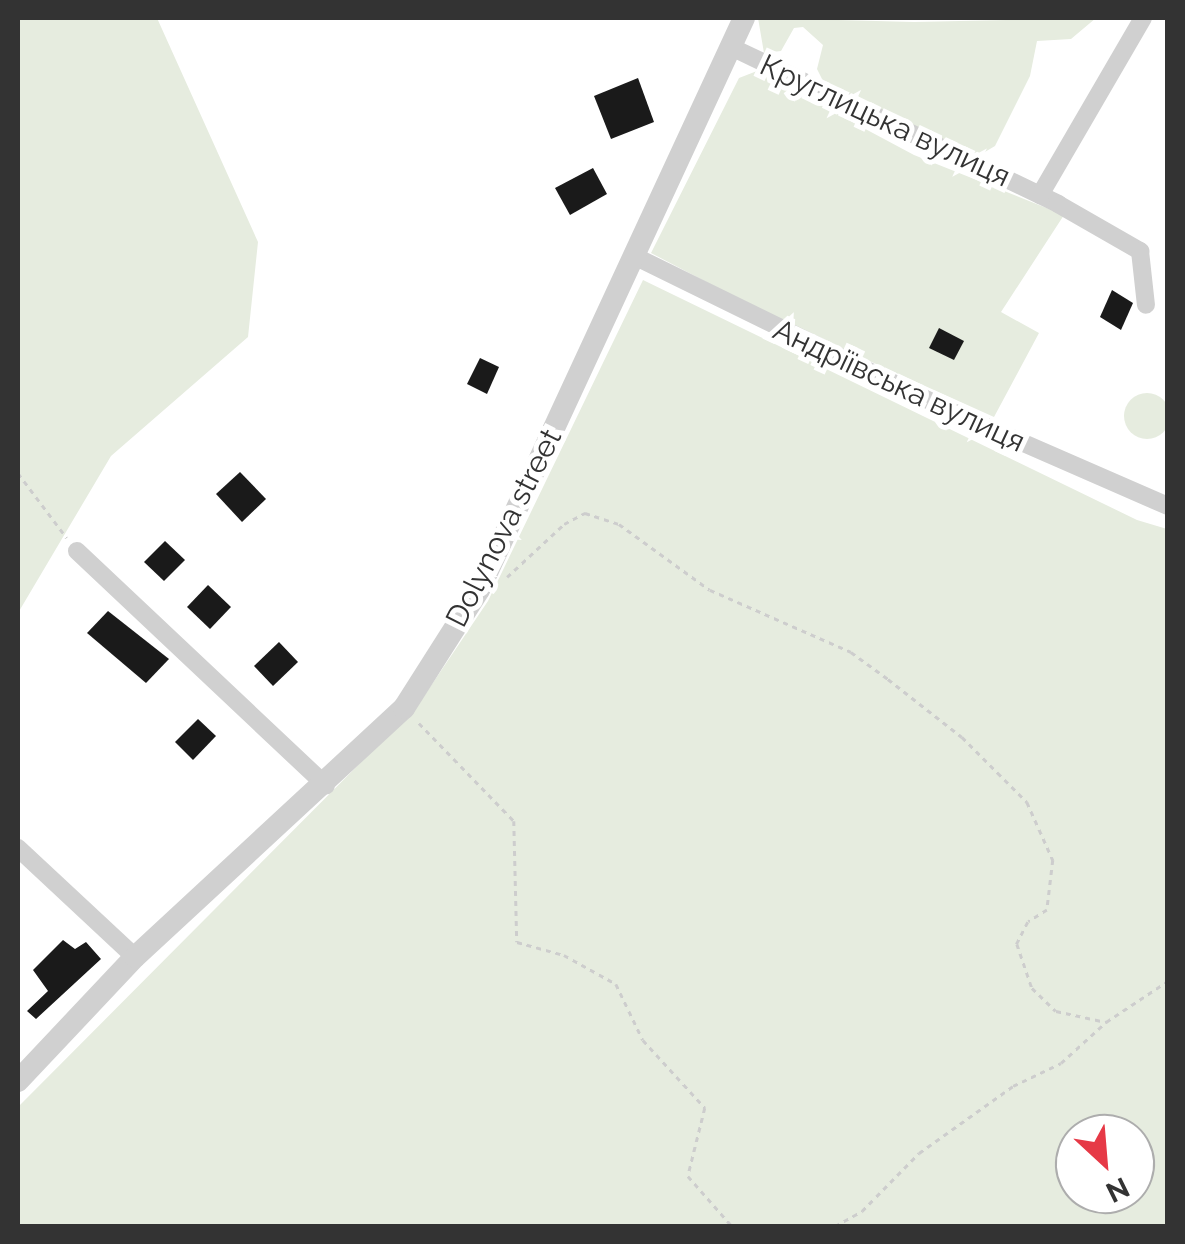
<!DOCTYPE html>
<html>
<head>
<meta charset="utf-8">
<style>
  body { margin:0 }
  #map { position:relative; width:1185px; height:1244px; overflow:hidden; background:#fff; font-family:Raleway,sans-serif }
  div>[style] { position:absolute }
  .green>* { inset:0; background:#e6ecdf }
  .round { border-radius:50% }
  .building>* { inset:0; background:#1a1a1a }
  .path>* { height:2.5px; margin-top:-1.25px; transform-origin:0; background:repeating-linear-gradient(90deg,#cdcdcd 0 5px,transparent 0 10px) }
  .minor>* { height:18px; margin:-9px; padding:0 9px; transform-origin:9px; border-radius:9px; background:#d0d0d0 }
  .tertiary>* { height:22px; margin:-11px; padding:0 11px; transform-origin:11px; border-radius:11px; background:#d0d0d0 }
  span { translate:-50% -50%; white-space:nowrap; text-align:center; line-height:1.15; -webkit-text-stroke:10px #fff; paint-order:stroke }
  .street-label { font-size:30px; color:#333 }
  .frame { position:absolute; inset:0; border:20px solid #333; pointer-events:none }
  .north { position:absolute; left:1055px; top:1114px; width:100px; height:100px; box-sizing:border-box; background:#fff; border:2px solid #adadad; border-radius:50%; rotate:154deg; font-size:28px; font-weight:700; line-height:40px; text-align:center; color:#333 }
  .north::after { content:''; display:block; margin:auto; width:35px; height:45px; background:#e63946; clip-path:polygon(50% 0,100% 100%,50% 72%,0 100%) }
</style>
</head>
<body>
<div id="map">
  <div class="green">
    <i style="clip-path:polygon(18px 18px,157px 18px,258px 242px,248px 337px,111px 456px,18px 613px)"></i>
    <i style="clip-path:polygon(758px 18px,914px 22px,1096px 18px,1071px 39px,1037px 41px,1030px 76px,995px 146px,973px 159px,825px 85px,817px 69px,823px 45px,803px 27px,794px 28px,781px 51px,764px 53px)"></i>
    <i style="clip-path:polygon(757px 71px,914px 155px,1064px 215px,1001px 312px,1039px 333px,994px 417px,785px 323px,651px 253px,739px 78px)"></i>
    <i style="clip-path:polygon(evenodd,643px 280px,1137px 520px,1167px 529px,1167px 1226px,18px 1226px,18px 1107px,418px 705px,488px 601px,643px 280px,1075px 1134px,1135px 1134px,1135px 1194px,1075px 1194px,1075px 1134px)"></i>
    <i class="round" style="left:1124px;top:393px;width:46px;height:46px"></i>
  </div>
  <div class="building">
    <i style="clip-path:polygon(638px 78px,654px 122px,611px 139px,594px 96px)"></i>
    <i style="clip-path:polygon(593px 168px,607px 194px,570px 215px,555px 188px)"></i>
    <i style="clip-path:polygon(1112px 290px,1133px 303px,1121px 330px,1100px 317px)"></i>
    <i style="clip-path:polygon(939px 328px,964px 341px,954px 360px,929px 348px)"></i>
    <i style="clip-path:polygon(480px 358px,499px 367px,487px 394px,467px 384px)"></i>
    <i style="clip-path:polygon(240px 472px,266px 499px,242px 522px,216px 494px)"></i>
    <i style="clip-path:polygon(165px 541px,185px 560px,164px 581px,144px 562px)"></i>
    <i style="clip-path:polygon(208px 585px,231px 607px,210px 629px,187px 607px)"></i>
    <i style="clip-path:polygon(108px 611px,169px 659px,146px 683px,87px 633px)"></i>
    <i style="clip-path:polygon(279px 642px,298px 662px,273px 686px,254px 666px)"></i>
    <i style="clip-path:polygon(198px 719px,216px 736px,193px 760px,175px 742px)"></i>
    <i style="clip-path:polygon(63px 940px,75px 949px,86px 942px,101px 959px,36px 1019px,27px 1011px,48px 991px,33px 970px)"></i>
  </div>
  <div class="path">
    <i style="left:18px;top:473px;width:81px;rotate:53deg"></i>
    <i style="left:507px;top:577px;width:78px;rotate:-42.9deg"></i>
    <i style="left:564px;top:524px;width:24px;rotate:-28deg"></i>
    <i style="left:585px;top:513px;width:36px;rotate:18deg"></i>
    <i style="left:619px;top:524px;width:112px;rotate:36deg"></i>
    <i style="left:710px;top:590px;width:154px;rotate:23.7deg"></i>
    <i style="left:851px;top:652px;width:46px;rotate:36.1deg"></i>
    <i style="left:888px;top:679px;width:94px;rotate:38.1deg"></i>
    <i style="left:962px;top:737px;width:92px;rotate:45deg"></i>
    <i style="left:1027px;top:802px;width:64px;rotate:65.9deg"></i>
    <i style="left:1053px;top:860px;width:50px;rotate:96.8deg"></i>
    <i style="left:1047px;top:910px;width:22px;rotate:148deg"></i>
    <i style="left:1028px;top:922px;width:25px;rotate:117deg"></i>
    <i style="left:1017px;top:944px;width:46px;rotate:71.2deg"></i>
    <i style="left:1032px;top:988px;width:33px;rotate:44deg"></i>
    <i style="left:1056px;top:1011px;width:51px;rotate:12.4deg"></i>
    <i style="left:419px;top:723px;width:136px;rotate:45.9deg"></i>
    <i style="left:514px;top:821px;width:121px;rotate:88.6deg"></i>
    <i style="left:517px;top:942px;width:49px;rotate:15.5deg"></i>
    <i style="left:564px;top:955px;width:60px;rotate:29.1deg"></i>
    <i style="left:616px;top:984px;width:62px;rotate:64.3deg"></i>
    <i style="left:643px;top:1040px;width:92px;rotate:47.6deg"></i>
    <i style="left:705px;top:1108px;width:70px;rotate:104deg"></i>
    <i style="left:688px;top:1176px;width:67px;rotate:48.7deg"></i>
    <i style="left:835px;top:1226px;width:31px;rotate:-29deg"></i>
    <i style="left:862px;top:1211px;width:81px;rotate:-45.5deg"></i>
    <i style="left:919px;top:1153px;width:115px;rotate:-35.5deg"></i>
    <i style="left:1013px;top:1086px;width:53px;rotate:-25.6deg"></i>
    <i style="left:1061px;top:1063px;width:61px;rotate:-42.3deg"></i>
    <i style="left:1106px;top:1022px;width:74px;rotate:-33.5deg"></i>
  </div>
  <div class="minor">
    <i style="left:731px;top:47px;width:363px;rotate:25.6deg"></i>
    <i style="left:1058px;top:204px;width:95px;rotate:29.8deg"></i>
    <i style="left:1140px;top:251px;width:54px;rotate:83.7deg"></i>
    <i style="left:1040px;top:195px;width:205px;rotate:-59.8deg"></i>
    <i style="left:634px;top:256px;width:350px;rotate:26.1deg"></i>
    <i style="left:948px;top:410px;width:240px;rotate:23.6deg"></i>
    <i style="left:77px;top:551px;width:342px;rotate:43.3deg"></i>
    <i style="left:18px;top:848px;width:160px;rotate:43deg"></i>
  </div>
  <div class="tertiary">
    <i style="left:18px;top:1081px;width:170px;rotate:-46.7deg"></i>
    <i style="left:135px;top:957px;width:367px;rotate:-42.8deg"></i>
    <i style="left:404px;top:708px;width:140px;rotate:-57.6deg"></i>
    <i style="left:479px;top:590px;width:630px;rotate:-65.14deg"></i>
  </div>
  <div class="street-label">
    <span style="left:885px;top:121px;rotate:25deg">Круглицька вулиця</span>
    <span style="left:899px;top:386px;rotate:25deg">Андріївська вулиця</span>
    <span style="left:504px;top:528px;rotate:-63deg">Dolynova street</span>
  </div>
  <div class="frame"></div>
  <div class="north">N</div>
</div>
</body>
</html>
